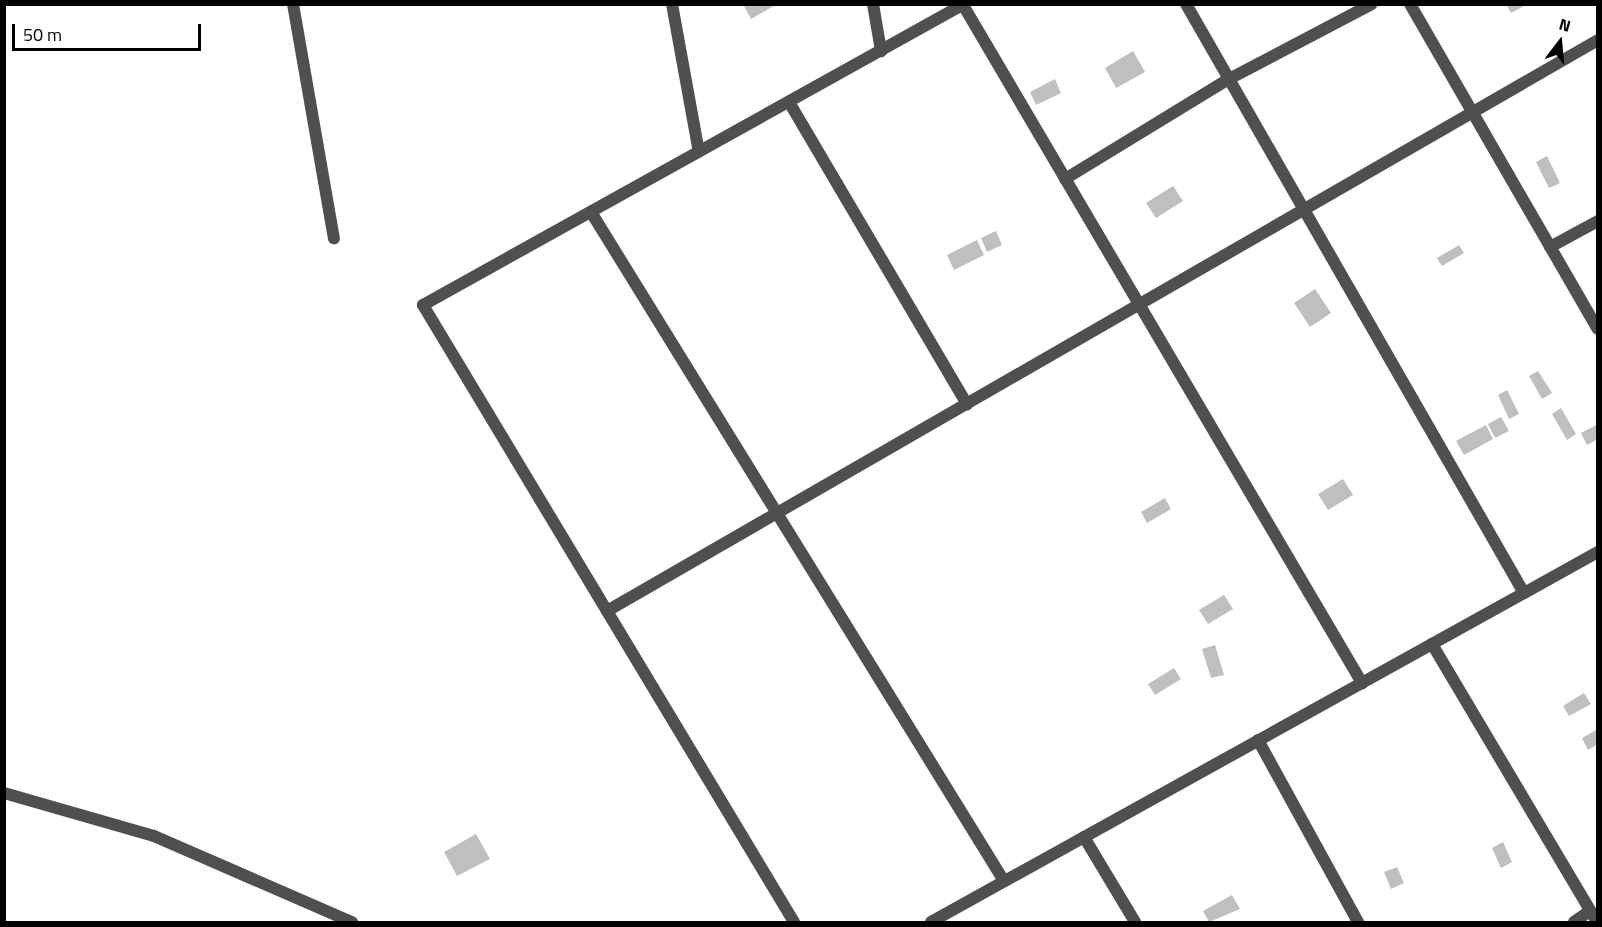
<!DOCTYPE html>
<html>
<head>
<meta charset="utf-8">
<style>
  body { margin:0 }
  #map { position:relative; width:1602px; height:927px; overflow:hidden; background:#fff; font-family:"Titillium Web",sans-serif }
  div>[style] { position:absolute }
  .building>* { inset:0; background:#bfbfbf }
  .service>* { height:12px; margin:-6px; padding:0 6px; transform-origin:6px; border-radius:6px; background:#4f4f4f }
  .minor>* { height:12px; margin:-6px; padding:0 6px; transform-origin:6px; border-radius:6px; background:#4f4f4f }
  span { translate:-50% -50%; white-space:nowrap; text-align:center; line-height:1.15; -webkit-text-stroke:6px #fff; paint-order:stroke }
  .frame { position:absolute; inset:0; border:6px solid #000; pointer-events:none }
  .north { position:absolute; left:1530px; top:12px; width:60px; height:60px; -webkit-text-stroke:4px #fff; paint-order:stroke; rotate:16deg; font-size:16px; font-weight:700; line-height:24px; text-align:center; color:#000 }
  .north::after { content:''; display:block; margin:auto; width:21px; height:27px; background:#000; clip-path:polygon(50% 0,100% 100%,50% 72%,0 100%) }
  .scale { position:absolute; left:12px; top:24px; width:189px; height:27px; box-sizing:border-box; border:3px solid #000; border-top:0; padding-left:8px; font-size:18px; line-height:21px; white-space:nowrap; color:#000; -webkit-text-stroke:4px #fff; paint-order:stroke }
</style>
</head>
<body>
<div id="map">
  <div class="building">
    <i style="clip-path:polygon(743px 4px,777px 4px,751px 19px)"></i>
    <i style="clip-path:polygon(1506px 4px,1528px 4px,1511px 13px)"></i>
    <i style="clip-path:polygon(1133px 51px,1145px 72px,1116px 88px,1105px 68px)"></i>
    <i style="clip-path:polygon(1055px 79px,1061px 93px,1036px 105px,1030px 92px)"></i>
    <i style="clip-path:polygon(1547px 156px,1560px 183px,1549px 188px,1536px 162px)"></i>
    <i style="clip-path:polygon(1173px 186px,1183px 201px,1156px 218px,1146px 203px)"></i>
    <i style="clip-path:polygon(996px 231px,1002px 245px,987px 252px,981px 238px)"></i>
    <i style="clip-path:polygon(977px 240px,984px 255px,954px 270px,947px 255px)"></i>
    <i style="clip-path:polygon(1459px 245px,1464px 253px,1442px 266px,1437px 258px)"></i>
    <i style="clip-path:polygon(1315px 289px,1331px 313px,1310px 327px,1294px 303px)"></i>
    <i style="clip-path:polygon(1538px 371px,1552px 393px,1542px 399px,1529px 376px)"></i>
    <i style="clip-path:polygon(1507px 390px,1519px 414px,1509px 419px,1498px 395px)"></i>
    <i style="clip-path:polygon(1561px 408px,1576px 434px,1567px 440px,1552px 414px)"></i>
    <i style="clip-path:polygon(1501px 417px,1509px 431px,1495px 438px,1488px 424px)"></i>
    <i style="clip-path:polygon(1598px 424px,1598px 439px,1587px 445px,1581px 433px)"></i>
    <i style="clip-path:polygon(1486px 425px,1493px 439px,1464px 455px,1456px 441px)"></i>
    <i style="clip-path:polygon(1343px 479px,1353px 495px,1328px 510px,1318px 494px)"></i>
    <i style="clip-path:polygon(1165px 498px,1171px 509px,1147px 523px,1141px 512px)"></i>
    <i style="clip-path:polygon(1224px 595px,1233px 609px,1208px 624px,1199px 610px)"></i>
    <i style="clip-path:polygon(1215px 645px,1224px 675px,1211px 678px,1202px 649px)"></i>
    <i style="clip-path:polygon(1174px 668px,1181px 679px,1155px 695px,1148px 684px)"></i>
    <i style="clip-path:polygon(1584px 693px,1591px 704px,1569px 716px,1563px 706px)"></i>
    <i style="clip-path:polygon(1598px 729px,1598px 744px,1588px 750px,1582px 738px)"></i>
    <i style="clip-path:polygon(476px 834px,490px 859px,457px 876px,444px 852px)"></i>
    <i style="clip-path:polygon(1503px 842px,1512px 862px,1501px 868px,1492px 848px)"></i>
    <i style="clip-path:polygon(1397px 867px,1404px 883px,1391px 889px,1384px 872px)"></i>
    <i style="clip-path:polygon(1232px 895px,1240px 909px,1209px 922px,1203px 911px)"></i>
  </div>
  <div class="service">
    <i style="left:4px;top:793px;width:156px;rotate:16deg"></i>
    <i style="left:154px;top:836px;width:216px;rotate:23.5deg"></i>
  </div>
  <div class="minor">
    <i style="left:293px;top:4px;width:238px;rotate:80.1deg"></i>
    <i style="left:672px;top:4px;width:150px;rotate:79.7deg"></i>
    <i style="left:873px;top:4px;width:48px;rotate:80.3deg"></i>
    <i style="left:1186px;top:4px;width:679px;rotate:60.15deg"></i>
    <i style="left:1410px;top:4px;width:375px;rotate:60deg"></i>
    <i style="left:963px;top:5px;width:787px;rotate:59.52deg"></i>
    <i style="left:789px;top:102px;width:351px;rotate:59.5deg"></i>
    <i style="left:1065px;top:179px;width:192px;rotate:-31.4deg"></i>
    <i style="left:1229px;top:79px;width:161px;rotate:-27.7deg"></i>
    <i style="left:591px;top:212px;width:786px;rotate:58.31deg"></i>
    <i style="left:1550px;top:247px;width:55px;rotate:-28.4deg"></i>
    <i style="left:607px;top:611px;width:1144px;rotate:-29.95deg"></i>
    <i style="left:1432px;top:644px;width:323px;rotate:59.3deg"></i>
    <i style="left:1258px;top:740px;width:208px;rotate:61.2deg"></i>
    <i style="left:1084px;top:837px;width:99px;rotate:59deg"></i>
    <i style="left:794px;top:922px;width:720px;rotate:-121.02deg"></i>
    <i style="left:423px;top:305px;width:619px;rotate:-29.09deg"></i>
    <i style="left:931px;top:922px;width:763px;rotate:-29.02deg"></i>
    <i style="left:1574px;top:922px;width:19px;rotate:-35deg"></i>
  </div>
  <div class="frame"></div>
  <div class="north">N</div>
  <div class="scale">50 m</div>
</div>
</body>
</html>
